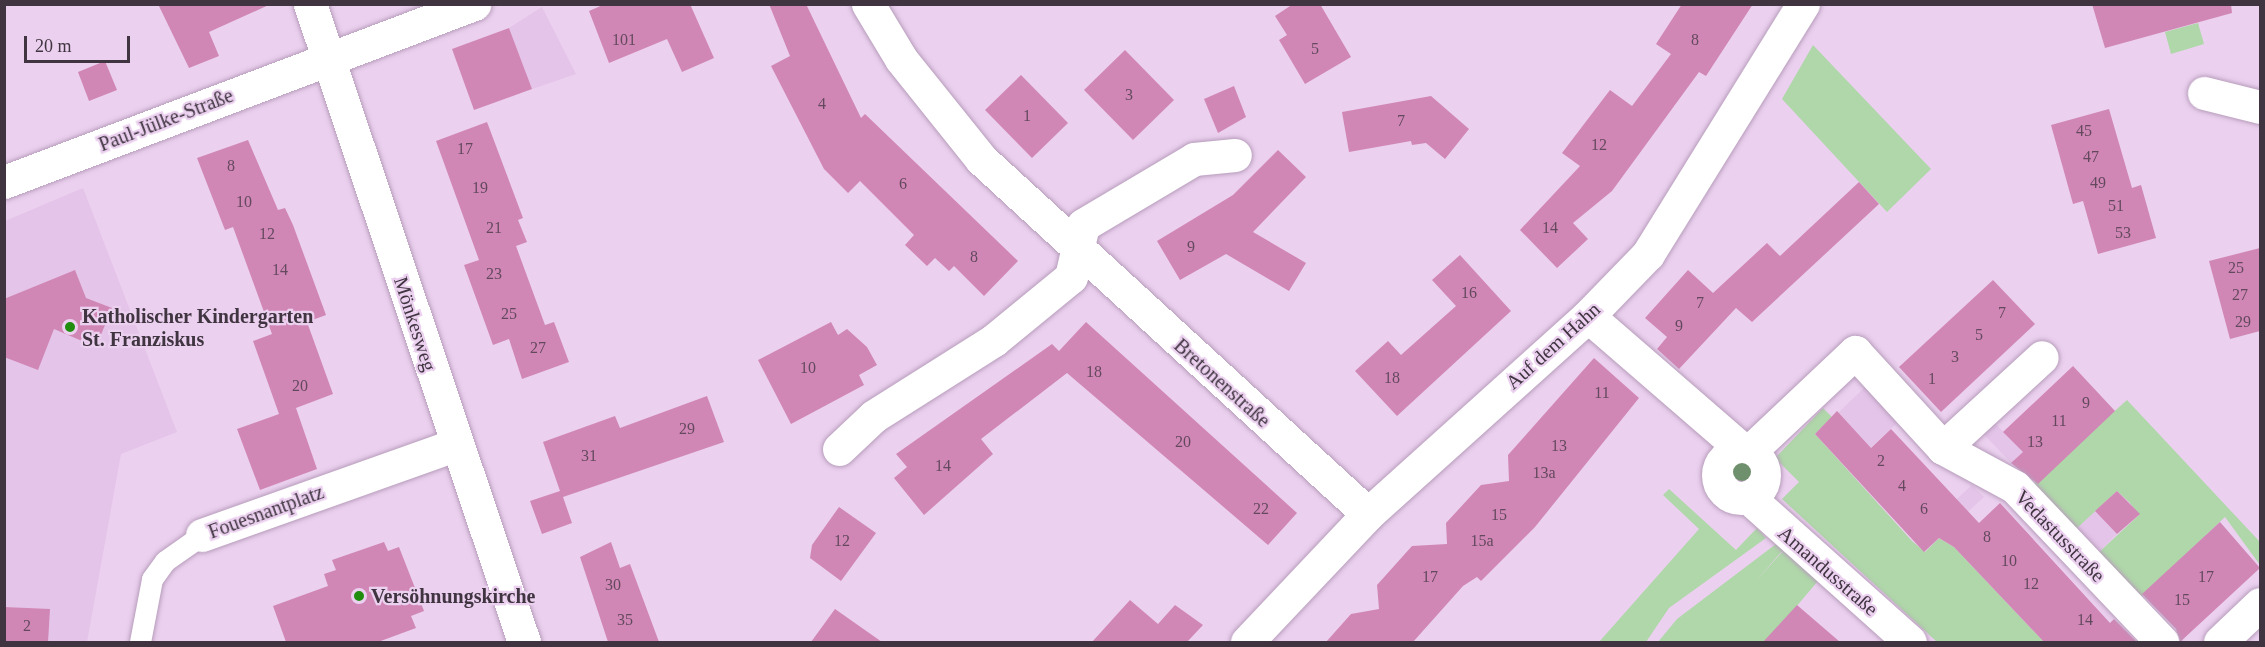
<!DOCTYPE html>
<html>
<head>
<meta charset="utf-8">
<style>
  body { margin:0 }
  #map { position:relative; width:2265px; height:647px; overflow:hidden; background:#ebd0ef; font-family:Georgia,serif }
  div>[style] { position:absolute }
  .built>* { inset:0; background:#e4c4e9 }
  .green>* { inset:0; background:#afd7a9 }
  .building>* { inset:0; background:#d187b6 }
  .roads { filter:drop-shadow(0 0 2px #b79dbb) drop-shadow(0 0 2px #b79dbb) }
  .lane>* { height:21px; margin:-10.5px; padding:0 10.5px; transform-origin:10.5px; border-radius:10.5px; background:#fff }
  .street>* { height:33px; margin:-16.5px; padding:0 16.5px; transform-origin:16.5px; border-radius:16.5px; background:#fff }
  .street>.ring { margin:-16.5px; padding:0; box-sizing:content-box; background:none; border:33px solid #fff; border-radius:50% }
  .trees>* { width:18px; height:18px; margin:-9px; border-radius:50%; background:#6f906c }
  .dots>* { width:16px; height:16px; translate:-50% -50%; box-sizing:border-box; border:3px solid #ebd0ef; border-radius:50% }
  span { translate:-50% -50%; white-space:nowrap; text-align:center; line-height:1.15; -webkit-text-stroke:4.5px #ebd0ef; paint-order:stroke }
  .number-label { font-size:16px; color:#64495e }
  .number-label span { -webkit-text-stroke-width:0 }
  .street-label { font-size:20px; color:#3f3440 }
  .poi-label { font-size:20px; color:#3f3440; font-weight:700 }
  .left { translate:0 -50%; text-align:left }
  .frame { position:absolute; inset:0; border:6px solid #3f3440; pointer-events:none }
  .scale { position:absolute; left:24px; top:36px; width:106px; height:27px; box-sizing:border-box; border:3px solid #3f3440; border-top:0; padding-left:8px; font-size:18px; line-height:21px; white-space:nowrap; color:#3f3440; -webkit-text-stroke:4px #ebd0ef; paint-order:stroke }
</style>
</head>
<body>
<div id="map">
  <div class="built">
    <i style="clip-path:polygon(542px 7px,576px 74px,532px 89px,509px 28px)"></i>
    <i style="clip-path:polygon(83px 188px,177px 432px,121px 454px,87px 642px,5px 642px,5px 221px)"></i>
    <i style="clip-path:polygon(1865px 387px,1898px 422px,1869px 449px,1838px 413px)"></i>
    <i style="clip-path:polygon(1990px 418px,2023px 452px,2011px 463px,1979px 429px)"></i>
    <i style="clip-path:polygon(1972px 485px,1984px 497px,1946px 532px,1935px 519px)"></i>
    <i style="clip-path:polygon(2095px 511px,2117px 534px,2097px 554px,2075px 530px)"></i>
  </div>
  <div class="green">
    <i style="clip-path:polygon(2198px 23px,2204px 44px,2171px 54px,2165px 32px)"></i>
    <i style="clip-path:polygon(1813px 45px,1931px 169px,1887px 212px,1782px 99px)"></i>
    <i style="clip-path:polygon(2127px 400px,2260px 542px,2260px 565px,2225px 517px,2139px 599px,2097px 554px,2139px 515px,2129px 502px,2117px 491px,2075px 530px,2032px 485px)"></i>
    <i style="clip-path:polygon(1823px 408px,1832px 417px,1815px 434px,1912px 541px,1925px 552px,1939px 538px,1954px 547px,2044px 642px,1937px 642px,1782px 499px,1799px 482px,1775px 458px)"></i>
    <i style="clip-path:polygon(1669px 489px,1736px 550px,1757px 528px,1766px 538px,1669px 608px,1646px 642px,1599px 642px,1699px 529px,1663px 495px)"></i>
    <i style="clip-path:polygon(1776px 544px,1784px 549px,1754px 583px,1784px 550px,1818px 581px,1766px 642px,1658px 642px,1677px 619px)"></i>
  </div>
  <div class="building">
    <i style="clip-path:polygon(158px 4px,271px 4px,209px 32px,219px 56px,189px 68px)"></i>
    <i style="clip-path:polygon(605px 4px,690px 4px,714px 58px,682px 72px,667px 39px,609px 63px,589px 11px)"></i>
    <i style="clip-path:polygon(769px 4px,806px 4px,861px 118px,865px 114px,1018px 261px,984px 296px,954px 266px,949px 271px,935px 258px,927px 266px,905px 245px,914px 235px,860px 181px,848px 193px,824px 169px,771px 66px,790px 56px)"></i>
    <i style="clip-path:polygon(1293px 4px,1320px 4px,1351px 57px,1305px 84px,1279px 40px,1287px 35px,1275px 16px)"></i>
    <i style="clip-path:polygon(1682px 4px,1753px 4px,1706px 76px,1699px 72px,1612px 191px,1573px 223px,1588px 239px,1557px 268px,1520px 230px,1580px 166px,1562px 153px,1610px 90px,1632px 106px,1671px 54px,1656px 44px)"></i>
    <i style="clip-path:polygon(2092px 4px,2231px 4px,2232px 13px,2105px 48px)"></i>
    <i style="clip-path:polygon(509px 28px,532px 89px,474px 110px,452px 49px)"></i>
    <i style="clip-path:polygon(1125px 50px,1174px 100px,1133px 140px,1084px 90px)"></i>
    <i style="clip-path:polygon(105px 61px,117px 90px,89px 101px,78px 72px)"></i>
    <i style="clip-path:polygon(1021px 75px,1068px 123px,1032px 158px,985px 110px)"></i>
    <i style="clip-path:polygon(1234px 86px,1246px 117px,1218px 133px,1204px 99px)"></i>
    <i style="clip-path:polygon(1431px 96px,1469px 129px,1445px 159px,1426px 143px,1412px 145px,1411px 141px,1349px 152px,1342px 112px)"></i>
    <i style="clip-path:polygon(2109px 109px,2132px 188px,2141px 185px,2156px 238px,2098px 254px,2083px 201px,2073px 204px,2051px 125px)"></i>
    <i style="clip-path:polygon(487px 122px,523px 218px,518px 220px,527px 242px,516px 246px,545px 325px,554px 322px,569px 362px,522px 379px,509px 339px,493px 345px,464px 265px,479px 260px,436px 141px)"></i>
    <i style="clip-path:polygon(248px 140px,278px 210px,285px 208px,293px 225px,326px 315px,307px 322px,333px 394px,280px 414px,296px 408px,317px 469px,260px 490px,237px 429px,279px 414px,253px 341px,272px 334px,233px 227px,225px 230px,197px 158px)"></i>
    <i style="clip-path:polygon(1278px 150px,1306px 177px,1253px 232px,1306px 263px,1289px 291px,1226px 254px,1180px 280px,1157px 241px,1233px 195px)"></i>
    <i style="clip-path:polygon(1859px 182px,1879px 204px,1752px 322px,1736px 308px,1679px 369px,1657px 349px,1667px 337px,1645px 318px,1688px 270px,1713px 293px,1767px 243px,1780px 256px)"></i>
    <i style="clip-path:polygon(2260px 248px,2260px 331px,2230px 339px,2209px 261px)"></i>
    <i style="clip-path:polygon(1460px 255px,1511px 311px,1397px 416px,1355px 371px,1388px 341px,1401px 355px,1456px 306px,1432px 280px)"></i>
    <i style="clip-path:polygon(75px 270px,86px 298px,112px 308px,96px 347px,54px 329px,38px 370px,4px 357px,4px 299px)"></i>
    <i style="clip-path:polygon(1993px 280px,2035px 324px,1941px 412px,1899px 367px)"></i>
    <i style="clip-path:polygon(831px 322px,838px 335px,847px 329px,867px 347px,877px 365px,859px 375px,864px 385px,791px 424px,758px 360px)"></i>
    <i style="clip-path:polygon(1086px 322px,1297px 513px,1268px 545px,1067px 373px,981px 439px,993px 454px,924px 515px,894px 478px,907px 467px,896px 454px,1052px 344px,1059px 351px)"></i>
    <i style="clip-path:polygon(1594px 358px,1639px 398px,1535px 527px,1481px 581px,1477px 577px,1463px 586px,1413px 642px,1326px 642px,1351px 614px,1379px 609px,1377px 585px,1412px 546px,1447px 544px,1446px 523px,1481px 485px,1509px 481px,1508px 455px)"></i>
    <i style="clip-path:polygon(2073px 366px,2115px 411px,2038px 484px,2011px 463px,2023px 452px,2003px 432px)"></i>
    <i style="clip-path:polygon(707px 396px,724px 442px,563px 497px,572px 523px,542px 534px,530px 501px,560px 491px,543px 442px,615px 416px,620px 428px)"></i>
    <i style="clip-path:polygon(1837px 411px,1871px 448px,1891px 429px,1979px 523px,2000px 503px,2110px 623px,2114px 619px,2137px 642px,2044px 642px,1954px 547px,1939px 538px,1924px 552px,1815px 434px)"></i>
    <i style="clip-path:polygon(2117px 491px,2140px 514px,2117px 534px,2095px 511px)"></i>
    <i style="clip-path:polygon(839px 507px,876px 533px,841px 581px,810px 558px,812px 545px)"></i>
    <i style="clip-path:polygon(2220px 522px,2260px 568px,2180px 642px,2176px 629px,2142px 594px)"></i>
    <i style="clip-path:polygon(384px 542px,388px 551px,399px 547px,424px 611px,411px 616px,416px 628px,378px 642px,286px 642px,273px 606px,328px 586px,324px 574px,336px 570px,332px 560px)"></i>
    <i style="clip-path:polygon(611px 542px,620px 568px,630px 564px,659px 642px,608px 642px,580px 557px)"></i>
    <i style="clip-path:polygon(1130px 600px,1158px 624px,1175px 605px,1203px 625px,1187px 642px,1092px 642px)"></i>
    <i style="clip-path:polygon(1797px 605px,1840px 642px,1763px 642px)"></i>
    <i style="clip-path:polygon(4px 607px,50px 609px,48px 642px,4px 642px)"></i>
    <i style="clip-path:polygon(835px 609px,882px 642px,811px 642px)"></i>
  </div>
  <div class="roads">
    <div class="lane">
      <i style="left:140px;top:642px;width:64px;rotate:-79.2deg"></i>
      <i style="left:152px;top:579px;width:22px;rotate:-54deg"></i>
      <i style="left:165px;top:561px;width:45px;rotate:-35.1deg"></i>
    </div>
    <div class="street">
      <i style="left:310px;top:4px;width:673px;rotate:71.46deg"></i>
      <i style="left:868px;top:4px;width:64px;rotate:59deg"></i>
      <i style="left:901px;top:59px;width:128px;rotate:51.3deg"></i>
      <i style="left:981px;top:159px;width:525px;rotate:42.53deg"></i>
      <i style="left:2204px;top:93px;width:58px;rotate:14deg"></i>
      <i style="left:4px;top:182px;width:503px;rotate:-20.74deg"></i>
      <i style="left:1588px;top:316px;width:206px;rotate:40.9deg"></i>
      <i style="left:1943px;top:448px;width:134px;rotate:-42.6deg"></i>
      <i style="left:839px;top:449px;width:48px;rotate:-43.3deg"></i>
      <i style="left:874px;top:416px;width:142px;rotate:-32.3deg"></i>
      <i style="left:994px;top:340px;width:99px;rotate:-39.3deg"></i>
      <i style="left:1071px;top:277px;width:53px;rotate:-77deg"></i>
      <i style="left:1083px;top:225px;width:129px;rotate:-30.7deg"></i>
      <i style="left:1194px;top:159px;width:41px;rotate:-5.6deg"></i>
      <i class="ring" style="left:1718px;top:452px;width:13px;height:13px"></i>
      <i style="left:1749px;top:452px;width:146px;rotate:-43.3deg"></i>
      <i style="left:1855px;top:352px;width:130px;rotate:47.5deg"></i>
      <i style="left:1943px;top:448px;width:82px;rotate:28.4deg"></i>
      <i style="left:2015px;top:487px;width:214px;rotate:46.5deg"></i>
      <i style="left:1748px;top:497px;width:217px;rotate:41.8deg"></i>
      <i style="left:202px;top:535px;width:269px;rotate:-19.6deg"></i>
      <i style="left:1247px;top:642px;width:176px;rotate:-46.6deg"></i>
      <i style="left:1368px;top:514px;width:296px;rotate:-42deg"></i>
      <i style="left:1588px;top:316px;width:86px;rotate:-45.9deg"></i>
      <i style="left:1648px;top:254px;width:294px;rotate:-58.2deg"></i>
      <i style="left:2220px;top:642px;width:55px;rotate:-43.5deg"></i>
    </div>
  </div>
  <div class="trees">
    <i style="left:1742px;top:472px"></i>
  </div>
  <div class="dots">
    <i style="left:70px;top:327px;background:#218d0f"></i>
    <i style="left:359px;top:596px;background:#218d0f"></i>
  </div>
  <div class="number-label">
    <span style="left:624px;top:40px">101</span>
    <span style="left:1695px;top:40px">8</span>
    <span style="left:1315px;top:49px">5</span>
    <span style="left:1129px;top:95px">3</span>
    <span style="left:822px;top:104px">4</span>
    <span style="left:1027px;top:116px">1</span>
    <span style="left:1401px;top:121px">7</span>
    <span style="left:2084px;top:131px">45</span>
    <span style="left:1599px;top:145px">12</span>
    <span style="left:465px;top:149px">17</span>
    <span style="left:2091px;top:157px">47</span>
    <span style="left:231px;top:166px">8</span>
    <span style="left:2098px;top:183px">49</span>
    <span style="left:903px;top:184px">6</span>
    <span style="left:480px;top:188px">19</span>
    <span style="left:244px;top:202px">10</span>
    <span style="left:2116px;top:206px">51</span>
    <span style="left:494px;top:228px">21</span>
    <span style="left:1550px;top:228px">14</span>
    <span style="left:2123px;top:233px">53</span>
    <span style="left:267px;top:234px">12</span>
    <span style="left:1191px;top:247px">9</span>
    <span style="left:974px;top:257px">8</span>
    <span style="left:2236px;top:268px">25</span>
    <span style="left:280px;top:270px">14</span>
    <span style="left:494px;top:274px">23</span>
    <span style="left:1469px;top:293px">16</span>
    <span style="left:2240px;top:295px">27</span>
    <span style="left:1700px;top:303px">7</span>
    <span style="left:2002px;top:313px">7</span>
    <span style="left:509px;top:314px">25</span>
    <span style="left:2243px;top:322px">29</span>
    <span style="left:1679px;top:326px">9</span>
    <span style="left:1979px;top:335px">5</span>
    <span style="left:538px;top:348px">27</span>
    <span style="left:1955px;top:357px">3</span>
    <span style="left:808px;top:368px">10</span>
    <span style="left:1094px;top:372px">18</span>
    <span style="left:1392px;top:378px">18</span>
    <span style="left:1932px;top:379px">1</span>
    <span style="left:300px;top:386px">20</span>
    <span style="left:1602px;top:393px">11</span>
    <span style="left:2086px;top:403px">9</span>
    <span style="left:2059px;top:421px">11</span>
    <span style="left:687px;top:429px">29</span>
    <span style="left:1183px;top:442px">20</span>
    <span style="left:2035px;top:442px">13</span>
    <span style="left:1559px;top:446px">13</span>
    <span style="left:589px;top:456px">31</span>
    <span style="left:1881px;top:461px">2</span>
    <span style="left:943px;top:466px">14</span>
    <span style="left:1544px;top:473px">13a</span>
    <span style="left:1902px;top:486px">4</span>
    <span style="left:1261px;top:509px">22</span>
    <span style="left:1924px;top:509px">6</span>
    <span style="left:1499px;top:515px">15</span>
    <span style="left:1987px;top:537px">8</span>
    <span style="left:842px;top:541px">12</span>
    <span style="left:1482px;top:541px">15a</span>
    <span style="left:2009px;top:561px">10</span>
    <span style="left:1430px;top:577px">17</span>
    <span style="left:2206px;top:577px">17</span>
    <span style="left:2031px;top:584px">12</span>
    <span style="left:613px;top:585px">30</span>
    <span style="left:2182px;top:600px">15</span>
    <span style="left:625px;top:620px">35</span>
    <span style="left:2085px;top:620px">14</span>
    <span style="left:27px;top:626px">2</span>
  </div>
  <div class="street-label">
    <span style="left:166px;top:120px;rotate:-21deg">Paul-Jülke-Straße</span>
    <span style="left:415px;top:324px;rotate:72deg">Mönkesweg</span>
    <span style="left:1553px;top:346px;rotate:-42deg">Auf dem Hahn</span>
    <span style="left:1222px;top:383px;rotate:42deg">Bretonenstraße</span>
    <span style="left:266px;top:512px;rotate:-20deg">Fouesnantplatz</span>
    <span style="left:2060px;top:536px;rotate:46deg">Vedastusstraße</span>
    <span style="left:1828px;top:571px;rotate:41deg">Amandusstraße</span>
  </div>
  <div class="poi-label">
    <span class="left" style="left:82px;top:328px">Katholischer Kindergarten<br>St. Franziskus</span>
    <span class="left" style="left:371px;top:596px">Versöhnungskirche</span>
  </div>
  <div class="frame"></div>
  <div class="scale">20 m</div>
</div>
</body>
</html>
